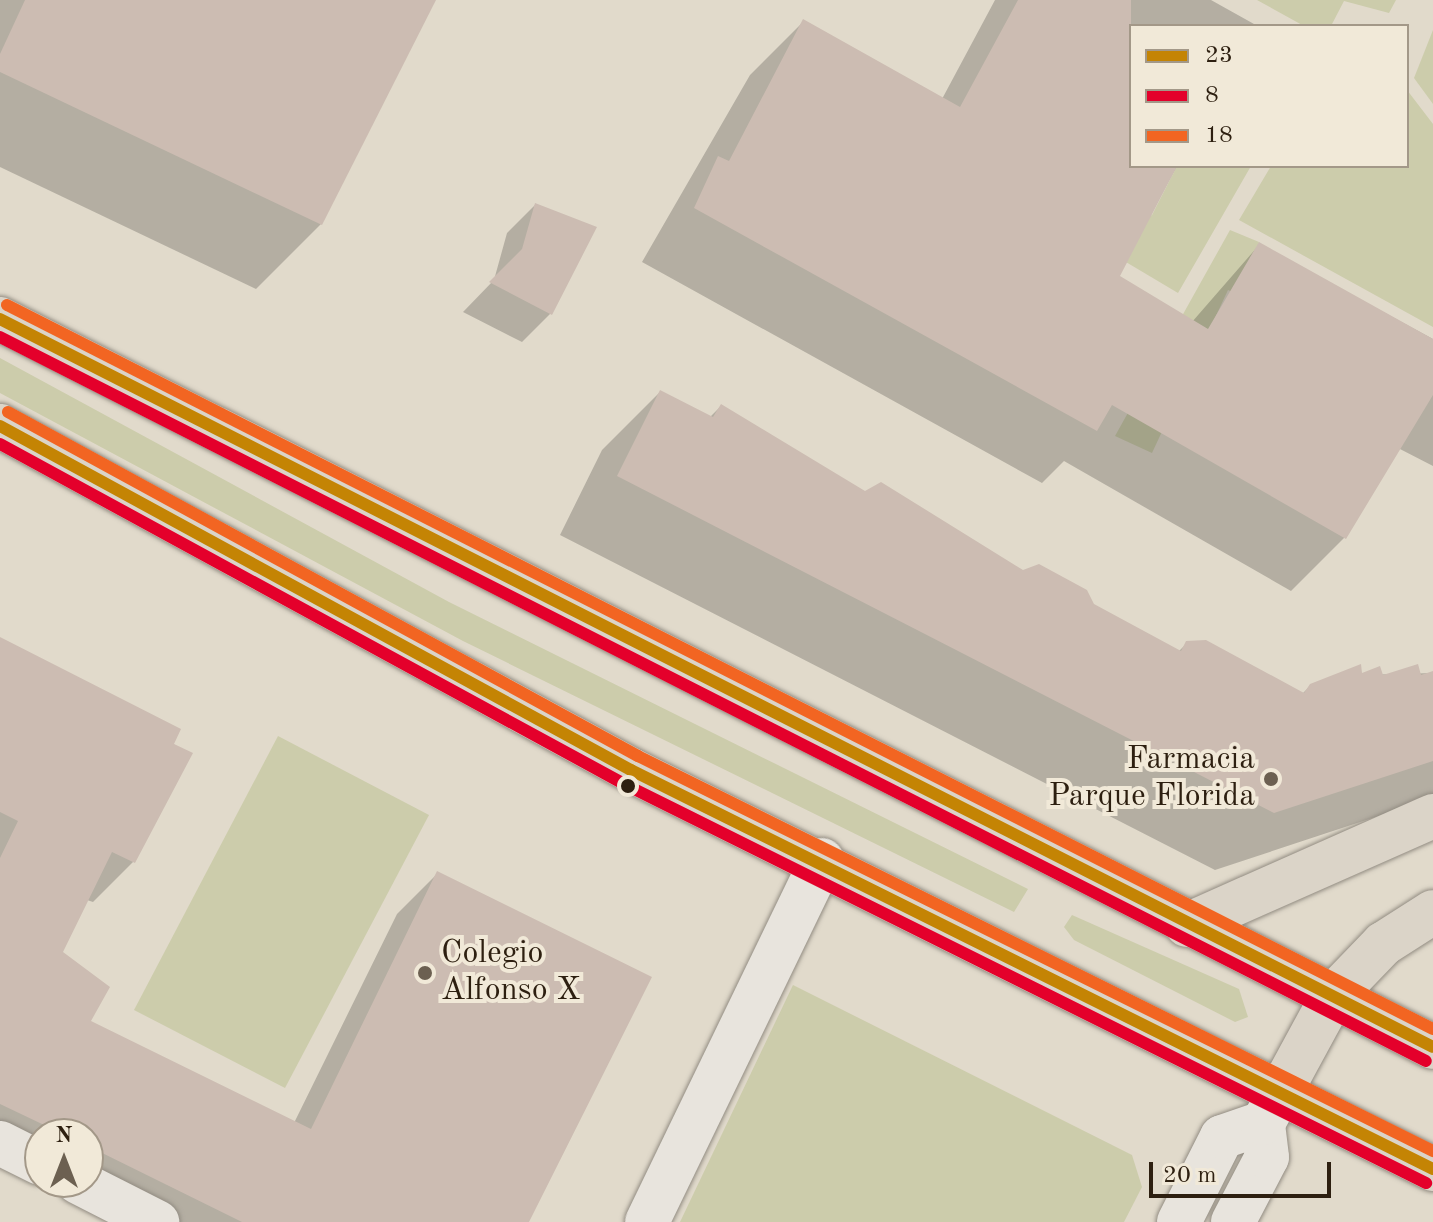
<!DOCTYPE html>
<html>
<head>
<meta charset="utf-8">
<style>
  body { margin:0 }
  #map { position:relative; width:1433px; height:1222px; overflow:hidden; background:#e1dacb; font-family:"Old Standard TT",serif }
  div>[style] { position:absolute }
  .green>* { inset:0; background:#ccccab }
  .shadow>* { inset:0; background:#0003 }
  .building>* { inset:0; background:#ccbcb2 }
  .roads { filter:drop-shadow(0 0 2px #928c82) drop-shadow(0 0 2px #928c82) }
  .minor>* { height:44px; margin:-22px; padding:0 22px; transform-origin:22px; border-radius:22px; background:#e8e4dd }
  .major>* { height:44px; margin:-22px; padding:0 22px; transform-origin:22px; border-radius:22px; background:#dbd4c8 }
  .highway>* { height:44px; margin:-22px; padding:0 22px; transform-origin:22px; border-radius:22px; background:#dbd4c8 }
  .bus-1>* { height:12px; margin:-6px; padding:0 6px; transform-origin:6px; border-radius:6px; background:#c48404 }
  .bus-2>* { height:12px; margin:-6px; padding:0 6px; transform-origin:6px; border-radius:6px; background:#e4002b }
  .bus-3>* { height:12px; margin:-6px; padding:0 6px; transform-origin:6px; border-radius:6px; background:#f26522 }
  .dots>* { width:22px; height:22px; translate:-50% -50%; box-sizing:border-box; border:4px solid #f1e9d8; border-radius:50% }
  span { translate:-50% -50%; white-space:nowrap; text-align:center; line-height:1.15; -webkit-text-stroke:8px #f1e9d8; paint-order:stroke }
  .poi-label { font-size:32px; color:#2d1f10 }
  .right { translate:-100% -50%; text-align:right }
  .left { translate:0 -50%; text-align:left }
  .legend { position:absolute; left:1129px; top:24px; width:280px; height:144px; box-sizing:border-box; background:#f1e9d8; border:2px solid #a39888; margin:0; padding:10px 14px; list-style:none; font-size:24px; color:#2d1f10 }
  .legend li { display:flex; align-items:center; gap:16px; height:40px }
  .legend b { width:40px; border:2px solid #a39888 }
  .north { position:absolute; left:24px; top:1118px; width:80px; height:80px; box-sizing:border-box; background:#f1e9d8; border:2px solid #a39888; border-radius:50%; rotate:0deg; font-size:22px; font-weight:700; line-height:32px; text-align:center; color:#2d1f10 }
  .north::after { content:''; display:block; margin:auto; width:28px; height:36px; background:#6c6051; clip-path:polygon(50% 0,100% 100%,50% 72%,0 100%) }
  .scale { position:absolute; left:1149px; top:1162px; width:182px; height:36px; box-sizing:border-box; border:4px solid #2d1f10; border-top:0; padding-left:10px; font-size:24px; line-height:28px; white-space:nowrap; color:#2d1f10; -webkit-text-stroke:6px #f1e9d8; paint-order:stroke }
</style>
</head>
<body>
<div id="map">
  <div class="green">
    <i style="clip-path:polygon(1257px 0,1396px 0,1389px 13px,1344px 1px,1331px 26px,1304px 26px)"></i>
    <i style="clip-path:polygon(1433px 30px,1433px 104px,1414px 78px)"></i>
    <i style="clip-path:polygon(1407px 90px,1433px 124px,1433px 327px,1239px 220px,1271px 166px,1407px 166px)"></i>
    <i style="clip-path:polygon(1177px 166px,1251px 166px,1178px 293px,1099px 246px,1152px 215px)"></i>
    <i style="clip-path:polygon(1230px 230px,1259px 242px,1244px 297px,1228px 290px,1152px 453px,1115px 436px)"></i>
    <i style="clip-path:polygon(0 358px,449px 602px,1028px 889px,1014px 912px,463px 641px,0 393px)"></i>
    <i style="clip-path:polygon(278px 736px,429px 815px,285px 1088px,134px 1010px)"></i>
    <i style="clip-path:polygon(1072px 915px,1239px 989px,1248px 1017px,1235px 1022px,1074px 940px,1064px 927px)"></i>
    <i style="clip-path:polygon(793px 985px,1132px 1155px,1142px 1187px,1124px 1222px,680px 1222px)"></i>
  </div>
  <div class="shadow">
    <i style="clip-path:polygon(0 0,434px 0,321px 224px,256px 289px,0 167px)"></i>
    <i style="clip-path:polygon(995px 0,1211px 0,1254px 24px,1131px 26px,1131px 166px,1177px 166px,1117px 276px,1192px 322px,1259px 245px,1433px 339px,1433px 466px,1398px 448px,1344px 538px,1291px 591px,1064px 461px,1042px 483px,642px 262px,750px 75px,803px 22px,942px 99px)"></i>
    <i style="clip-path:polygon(535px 205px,550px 314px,522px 342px,463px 312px,494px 280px,507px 233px)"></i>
    <i style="clip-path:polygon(660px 392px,710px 417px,721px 406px,865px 493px,1178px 652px,1187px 643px,1302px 694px,1311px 685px,1361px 675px,1433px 673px,1433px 798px,1215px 870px,560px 535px,602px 450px)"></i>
    <i style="clip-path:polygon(evenodd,0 641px,190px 754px,133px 862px,93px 902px,87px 900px,61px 953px,88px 1022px,294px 1123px,397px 914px,437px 874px,527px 1222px,120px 1222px,0 1163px,0 641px,40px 1134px,88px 1134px,88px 1182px,40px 1182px,40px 1134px)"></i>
  </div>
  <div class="building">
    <i style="clip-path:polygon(25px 0,436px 0,322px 225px,0 72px,0 54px)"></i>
    <i style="clip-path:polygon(1018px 0,1131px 0,1131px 166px,1177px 166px,1120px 276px,1208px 329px,1259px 242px,1433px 339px,1433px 395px,1346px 539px,1112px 405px,1097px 431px,694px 208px,718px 156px,729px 161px,803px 19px,960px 107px)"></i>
    <i style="clip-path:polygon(535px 203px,597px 227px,552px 315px,489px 282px,522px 249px)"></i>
    <i style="clip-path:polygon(660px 390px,713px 417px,721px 404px,865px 491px,881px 482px,1023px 570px,1039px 564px,1087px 590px,1094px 604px,1181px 651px,1186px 641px,1206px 640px,1304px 693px,1310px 684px,1361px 664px,1362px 673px,1380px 666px,1383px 675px,1418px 664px,1421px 675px,1433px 671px,1433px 761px,1274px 813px,617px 476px)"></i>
    <i style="clip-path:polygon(0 637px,181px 729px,174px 744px,193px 753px,135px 863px,112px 852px,63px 952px,110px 987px,91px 1021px,311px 1129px,437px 871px,652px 977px,529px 1222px,242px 1222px,88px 1146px,88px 1134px,63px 1134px,0 1104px,0 858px,18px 821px,0 812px)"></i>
  </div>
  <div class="roads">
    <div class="minor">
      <i style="left:0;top:1143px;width:45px;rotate:26.6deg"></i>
      <i style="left:78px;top:1182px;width:89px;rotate:26.9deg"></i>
      <i style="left:647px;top:1222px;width:402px;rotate:-64.2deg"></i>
      <i style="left:1179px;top:1222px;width:95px;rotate:-63.2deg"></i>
      <i style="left:1222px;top:1137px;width:43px;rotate:-18.9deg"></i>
      <i style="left:1233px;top:1222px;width:73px;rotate:-62.4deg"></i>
      <i style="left:1267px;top:1157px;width:34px;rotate:-97deg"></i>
      <i style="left:1263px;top:1123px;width:37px;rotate:-61deg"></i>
    </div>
    <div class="major">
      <i style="left:0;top:319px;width:1607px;rotate:26.93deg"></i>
      <i style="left:0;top:426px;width:719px;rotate:28.6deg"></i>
      <i style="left:631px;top:770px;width:896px;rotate:26.45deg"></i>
      <i style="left:1281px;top:1091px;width:107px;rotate:-61.5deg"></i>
    </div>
    <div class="highway">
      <i style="left:1187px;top:925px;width:269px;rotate:-23.9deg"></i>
      <i style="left:1332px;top:997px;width:74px;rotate:-46.1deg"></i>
      <i style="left:1383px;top:944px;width:59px;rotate:-32.6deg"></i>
    </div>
  </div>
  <div class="bus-1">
    <i style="left:0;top:319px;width:1607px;rotate:26.93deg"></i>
    <i style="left:0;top:426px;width:719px;rotate:28.6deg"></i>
    <i style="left:631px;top:770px;width:896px;rotate:26.45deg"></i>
  </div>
  <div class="bus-2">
    <i style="left:0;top:337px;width:1599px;rotate:26.92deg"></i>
    <i style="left:0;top:444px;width:711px;rotate:28.58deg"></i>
    <i style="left:624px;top:784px;width:896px;rotate:26.45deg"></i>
  </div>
  <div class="bus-3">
    <i style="left:7px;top:305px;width:1599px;rotate:26.92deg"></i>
    <i style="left:8px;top:412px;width:718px;rotate:28.64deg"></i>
    <i style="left:638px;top:756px;width:888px;rotate:26.42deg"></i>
  </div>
  <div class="dots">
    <i style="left:1271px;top:779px;background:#6c6051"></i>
    <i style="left:628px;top:786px;background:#2d1f10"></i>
    <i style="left:425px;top:973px;background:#6c6051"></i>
  </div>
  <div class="poi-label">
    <span class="right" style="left:1255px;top:779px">Farmacia<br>Parque Florida</span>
    <span class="left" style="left:441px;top:973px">Colegio<br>Alfonso X</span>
  </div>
  <ul class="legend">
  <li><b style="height:10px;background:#c48404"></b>23</li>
  <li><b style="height:10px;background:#e4002b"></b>8</li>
  <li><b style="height:10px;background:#f26522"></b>18</li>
  </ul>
  <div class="north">N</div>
  <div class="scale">20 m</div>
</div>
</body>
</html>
